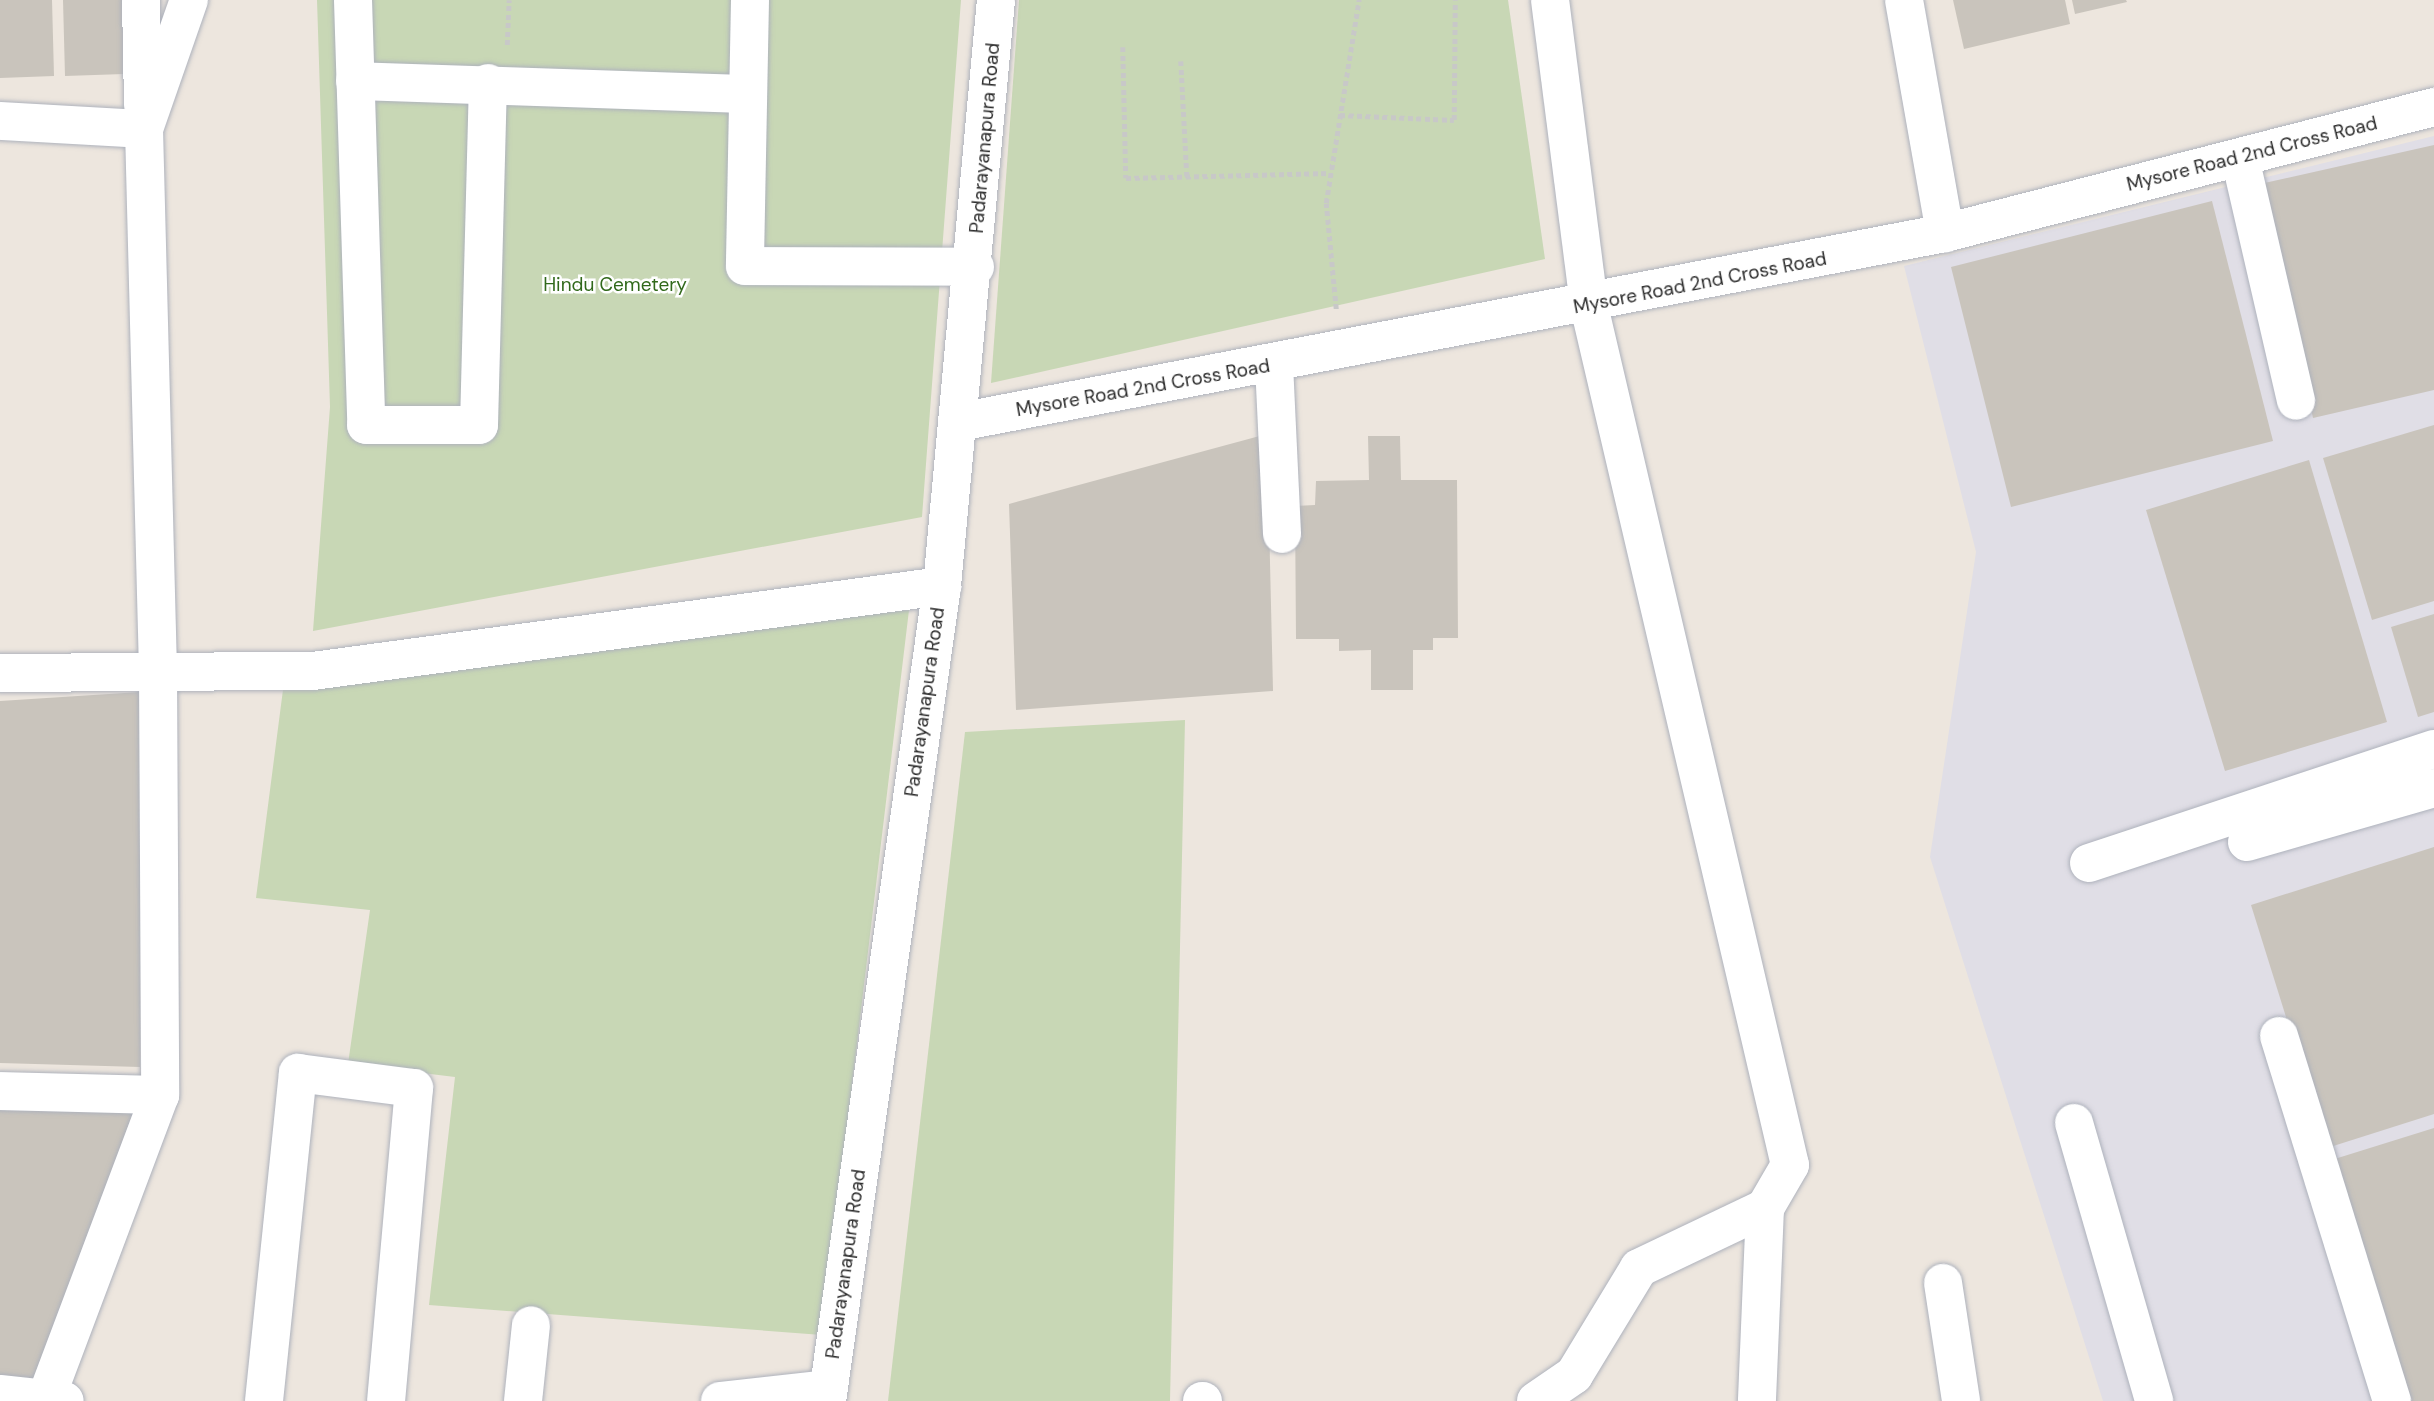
<!DOCTYPE html>
<html>
<head>
<meta charset="utf-8">
<style>
  body { margin:0 }
  #map { position:relative; width:2434px; height:1401px; overflow:hidden; background:#ede6de; font-family:"DM Sans",sans-serif }
  div>[style] { position:absolute }
  .industrial>* { inset:0; background:#e0dee6 }
  .cemetery>* { inset:0; background:#c8d7b5 }
  .building>* { inset:0; background:#c9c4bc }
  .path>* { height:4.5px; margin-top:-2.25px; transform-origin:0; background:repeating-linear-gradient(90deg,#c8c8c8 0 5px,transparent 0 8.5px) }
  .roads { filter:drop-shadow(0 0 2px #aeb2bc) drop-shadow(0 0 2px #aeb2bc) }
  .minor>* { height:38px; margin:-19px; padding:0 19px; transform-origin:19px; border-radius:19px; background:#fff }
  span { translate:-50% -50%; white-space:nowrap; text-align:center; line-height:1.15; -webkit-text-stroke:5px #fff; paint-order:stroke }
  .street-label { font-size:19px; color:#2c2c2c }
  .park-label { font-size:19px; color:#31691b }
</style>
</head>
<body>
<div id="map">
  <div class="industrial">
    <i style="clip-path:polygon(2434px 136px,2434px 1401px,2103px 1401px,1930px 857px,1976px 552px,1904px 266px)"></i>
  </div>
  <div class="cemetery">
    <i style="clip-path:polygon(317px 0,961px 0,922px 517px,313px 631px,330px 407px)"></i>
    <i style="clip-path:polygon(1019px 0,1508px 0,1545px 259px,991px 383px)"></i>
    <i style="clip-path:polygon(909px 610px,822px 1335px,429px 1305px,455px 1077px,348px 1064px,370px 910px,256px 898px,284px 682px)"></i>
    <i style="clip-path:polygon(1185px 720px,1170px 1401px,888px 1401px,965px 732px)"></i>
  </div>
  <div class="building">
    <i style="clip-path:polygon(0 0,52px 0,54px 76px,0 78px)"></i>
    <i style="clip-path:polygon(63px 0,122px 0,124px 74px,65px 76px)"></i>
    <i style="clip-path:polygon(1953px 0,2065px 0,2070px 24px,1964px 49px)"></i>
    <i style="clip-path:polygon(2072px 0,2126px 0,2127px 2px,2075px 14px)"></i>
    <i style="clip-path:polygon(2434px 145px,2434px 390px,2313px 418px,2260px 184px)"></i>
    <i style="clip-path:polygon(2212px 201px,2273px 441px,2011px 507px,1951px 267px)"></i>
    <i style="clip-path:polygon(2434px 425px,2434px 601px,2372px 620px,2323px 458px)"></i>
    <i style="clip-path:polygon(1267px 434px,1273px 691px,1016px 710px,1009px 504px)"></i>
    <i style="clip-path:polygon(1368px 436px,1400px 436px,1401px 480px,1457px 480px,1458px 638px,1433px 638px,1433px 650px,1413px 650px,1413px 690px,1371px 690px,1371px 650px,1339px 651px,1339px 639px,1296px 639px,1295px 506px,1315px 505px,1316px 481px,1369px 480px)"></i>
    <i style="clip-path:polygon(2309px 460px,2387px 722px,2225px 771px,2146px 510px)"></i>
    <i style="clip-path:polygon(2434px 614px,2434px 712px,2418px 717px,2391px 627px)"></i>
    <i style="clip-path:polygon(140px 692px,140px 1067px,0 1063px,0 701px)"></i>
    <i style="clip-path:polygon(2434px 847px,2434px 1114px,2327px 1148px,2251px 905px)"></i>
    <i style="clip-path:polygon(0 1106px,134px 1110px,36px 1380px,0 1378px)"></i>
    <i style="clip-path:polygon(2434px 1128px,2434px 1401px,2401px 1401px,2325px 1162px)"></i>
  </div>
  <div class="path">
    <i style="left:507px;top:45px;width:45px;rotate:-87.5deg"></i>
    <i style="left:1123px;top:47px;width:131px;rotate:88.7deg"></i>
    <i style="left:1126px;top:178px;width:204px;rotate:-1.4deg"></i>
    <i style="left:1181px;top:61px;width:115px;rotate:87deg"></i>
    <i style="left:1340px;top:115px;width:114px;rotate:2.5deg"></i>
    <i style="left:1454px;top:120px;width:120px;rotate:-89.5deg"></i>
    <i style="left:1336px;top:309px;width:106px;rotate:-95.4deg"></i>
    <i style="left:1326px;top:203px;width:206px;rotate:-80.8deg"></i>
  </div>
  <div class="roads">
    <div class="minor">
      <i style="left:141px;top:0;width:105px;rotate:88.9deg"></i>
      <i style="left:353px;top:0;width:425px;rotate:88.2deg"></i>
      <i style="left:366px;top:425px;width:113px"></i>
      <i style="left:479px;top:425px;width:342px;rotate:-88.5deg"></i>
      <i style="left:750px;top:0;width:266px;rotate:91.1deg"></i>
      <i style="left:745px;top:266px;width:230px;rotate:0.2deg"></i>
      <i style="left:1550px;top:0;width:308px;rotate:82.7deg"></i>
      <i style="left:1589px;top:306px;width:882px;rotate:76.83deg"></i>
      <i style="left:1790px;top:1165px;width:50px;rotate:120.2deg"></i>
      <i style="left:1765px;top:1208px;width:193px;rotate:92.4deg"></i>
      <i style="left:1904px;top:0;width:237px;rotate:80deg"></i>
      <i style="left:355px;top:81px;width:393px;rotate:1.9deg"></i>
      <i style="left:0;top:121px;width:144px;rotate:3.2deg"></i>
      <i style="left:144px;top:129px;width:542px;rotate:88.52deg"></i>
      <i style="left:158px;top:671px;width:424px;rotate:89.7deg"></i>
      <i style="left:160px;top:1095px;width:160px;rotate:-178.6deg"></i>
      <i style="left:144px;top:129px;width:137px;rotate:-70.8deg"></i>
      <i style="left:2240px;top:158px;width:249px;rotate:77deg"></i>
      <i style="left:1274px;top:364px;width:170px;rotate:87.3deg"></i>
      <i style="left:959px;top:422px;width:1004px;rotate:-10.85deg"></i>
      <i style="left:1945px;top:233px;width:505px;rotate:-14.45deg"></i>
      <i style="left:0;top:673px;width:313px;rotate:-0.4deg"></i>
      <i style="left:313px;top:671px;width:635px;rotate:-7.7deg"></i>
      <i style="left:2247px;top:842px;width:195px;rotate:-16.1deg"></i>
      <i style="left:2089px;top:863px;width:363px;rotate:-18.3deg"></i>
      <i style="left:2279px;top:1036px;width:382px;rotate:72.8deg"></i>
      <i style="left:2074px;top:1123px;width:289px;rotate:73.9deg"></i>
      <i style="left:1943px;top:1283px;width:119px;rotate:81.3deg"></i>
      <i style="left:0;top:1394px;width:65px;rotate:6.1deg"></i>
      <i style="left:45px;top:1401px;width:327px;rotate:-69.4deg"></i>
      <i style="left:264px;top:1401px;width:330px;rotate:-84.1deg"></i>
      <i style="left:298px;top:1073px;width:117px;rotate:7.4deg"></i>
      <i style="left:414px;top:1088px;width:314px;rotate:95.1deg"></i>
      <i style="left:523px;top:1401px;width:76px;rotate:-84deg"></i>
      <i style="left:720px;top:1401px;width:109px;rotate:-6.3deg"></i>
      <i style="left:827px;top:1401px;width:823px;rotate:-81.97deg"></i>
      <i style="left:942px;top:586px;width:588px;rotate:-84.74deg"></i>
      <i style="left:1202px;top:1401px;width:1px"></i>
      <i style="left:1536px;top:1401px;width:46px;rotate:-34.4deg"></i>
      <i style="left:1574px;top:1375px;width:125px;rotate:-58.7deg"></i>
      <i style="left:1639px;top:1268px;width:140px;rotate:-25.5deg"></i>
    </div>
  </div>
  <div class="street-label">
    <span style="left:985px;top:138px;rotate:-85deg">Padarayanapura Road</span>
    <span style="left:2252px;top:154px;rotate:-14deg">Mysore Road 2nd Cross Road</span>
    <span style="left:1700px;top:283px;rotate:-11deg">Mysore Road 2nd Cross Road</span>
    <span style="left:1143px;top:388px;rotate:-10deg">Mysore Road 2nd Cross Road</span>
    <span style="left:925px;top:702px;rotate:-82deg">Padarayanapura Road</span>
    <span style="left:846px;top:1264px;rotate:-82deg">Padarayanapura Road</span>
  </div>
  <div class="park-label">
    <span style="left:615px;top:285px">Hindu Cemetery</span>
  </div>
</div>
</body>
</html>
